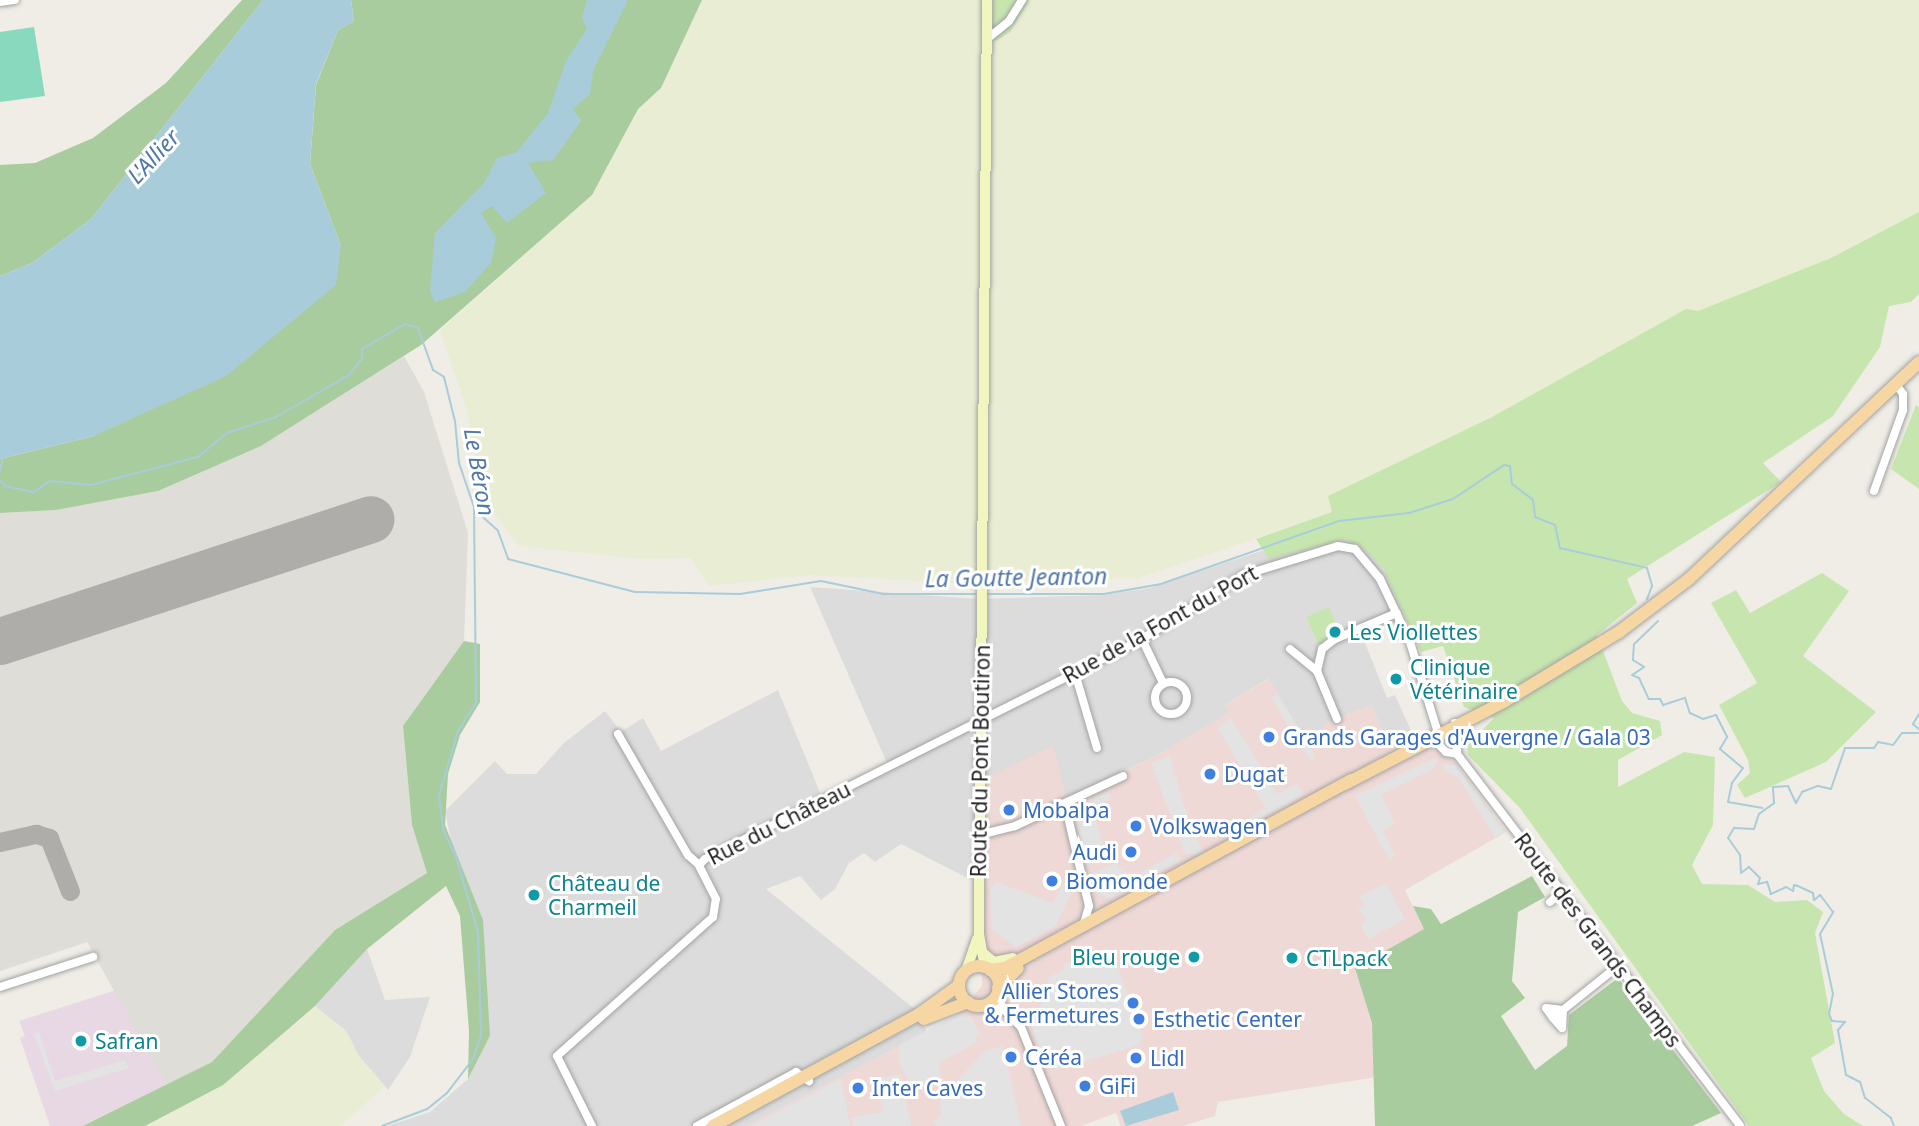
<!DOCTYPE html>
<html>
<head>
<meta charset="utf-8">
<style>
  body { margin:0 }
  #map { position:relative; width:1919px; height:1126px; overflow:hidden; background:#efede6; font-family:"Noto Sans",sans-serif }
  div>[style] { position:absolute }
  .residential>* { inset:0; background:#dddcdc }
  .commercial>* { inset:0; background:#efd9d6 }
  .industrial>* { inset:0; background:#e8d8e4 }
  .airport>* { inset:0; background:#deddd7 }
  .farmland>* { inset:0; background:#e9edd3 }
  .grass>* { inset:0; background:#c7e6af }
  .forest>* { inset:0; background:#a8cc9d }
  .pitch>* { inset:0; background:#89d9bf }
  .parking>* { inset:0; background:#e3e3e3 }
  .water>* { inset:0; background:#a9ccda }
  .stream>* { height:2px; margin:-1px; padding:0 1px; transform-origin:1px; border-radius:1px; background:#a9ccda }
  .taxiway>* { height:19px; margin:-9.5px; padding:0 9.5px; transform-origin:9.5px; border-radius:9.5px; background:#aeadaa }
  .runway>* { height:47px; margin:-23.5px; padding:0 23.5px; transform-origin:23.5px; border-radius:23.5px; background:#aeadaa }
  .roads { filter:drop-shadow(0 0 2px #a3a3a3) drop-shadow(0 0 2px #a3a3a3) }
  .street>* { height:8px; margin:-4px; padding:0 4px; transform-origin:4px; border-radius:4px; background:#fff }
  .street>.ring { margin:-4px; padding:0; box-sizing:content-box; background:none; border:8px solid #fff; border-radius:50% }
  .secondary>* { height:10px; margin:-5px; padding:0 5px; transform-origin:5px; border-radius:5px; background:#f0f6be }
  .primary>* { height:12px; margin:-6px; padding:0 6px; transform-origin:6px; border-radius:6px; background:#f6d7a4 }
  .primary>.ring { margin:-6px; padding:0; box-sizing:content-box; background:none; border:12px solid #f6d7a4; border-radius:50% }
  .dots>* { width:19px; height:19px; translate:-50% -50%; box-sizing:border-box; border:4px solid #fff; border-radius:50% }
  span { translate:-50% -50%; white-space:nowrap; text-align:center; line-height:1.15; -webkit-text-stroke:6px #fff; paint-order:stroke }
  .street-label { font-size:21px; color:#1f1f1f }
  .culture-label { font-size:21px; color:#0d838f }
  .left { translate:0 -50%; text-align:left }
  .right { translate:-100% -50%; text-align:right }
  .shop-label { font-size:21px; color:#366cbe }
  .water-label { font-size:23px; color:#5178a9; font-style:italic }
</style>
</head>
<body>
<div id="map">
  <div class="residential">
    <i style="clip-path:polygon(1345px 540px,1365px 550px,1383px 568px,1403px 612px,1361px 633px,1387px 698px,1395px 695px,1413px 735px,1389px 749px,1372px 705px,1328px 722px,1308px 745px,1268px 679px,1225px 705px,1230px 713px,1150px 759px,1065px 798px,983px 886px,901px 844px,875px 862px,864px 853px,849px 863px,835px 889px,821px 900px,800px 876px,766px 889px,916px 1010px,927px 1032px,747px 1126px,387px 1126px,430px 1112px,468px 1079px,490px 1036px,445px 811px,495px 761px,507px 774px,536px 774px,564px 743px,605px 711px,621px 732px,643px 718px,661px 751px,778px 690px,821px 795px,887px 763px,810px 587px,978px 599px,1103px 595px,1150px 588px,1264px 550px,1269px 558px)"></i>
    <i style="clip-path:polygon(367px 949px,385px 1000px,430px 997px,410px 1057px,388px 1090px,359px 1056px,346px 1031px,315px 1006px)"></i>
  </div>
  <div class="commercial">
    <i style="clip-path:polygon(1269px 679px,1308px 745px,1327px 722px,1372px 705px,1389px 748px,1413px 735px,1455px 762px,1506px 832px,1405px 890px,1424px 929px,1356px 968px,1372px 1023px,1377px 1077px,1218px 1102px,1215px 1116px,1183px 1126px,1121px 1126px,1116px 1113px,1081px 1126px,747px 1126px,954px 1018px,982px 986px,984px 779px,1053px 746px,1066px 798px,1150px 759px,1229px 713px,1225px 705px)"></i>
  </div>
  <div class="industrial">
    <i style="clip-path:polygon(116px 990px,167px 1086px,83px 1126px,50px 1126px,20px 1038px,25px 1036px,19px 1021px)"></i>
  </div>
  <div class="airport">
    <i style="clip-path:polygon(404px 356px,424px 392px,468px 533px,464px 641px,403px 726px,412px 825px,427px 873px,335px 930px,212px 1062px,167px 1086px,87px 942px,0 971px,0 513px,56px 510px,158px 491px,261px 446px)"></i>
  </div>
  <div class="farmland">
    <i style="clip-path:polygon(702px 0,981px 0,981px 27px,1010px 32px,1030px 0,1919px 0,1919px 212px,1831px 258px,1698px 311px,1686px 310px,1492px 417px,1328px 496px,1333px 512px,1138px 578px,974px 584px,809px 575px,709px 586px,691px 558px,642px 559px,519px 546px,479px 494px,468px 413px,440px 330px,592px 195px,638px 109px,661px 88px)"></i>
    <i style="clip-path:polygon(315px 1006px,346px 1031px,359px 1056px,385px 1086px,340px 1126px,145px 1126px,223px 1085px)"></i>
  </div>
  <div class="grass">
    <i style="clip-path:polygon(981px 0,1030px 0,1010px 32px,995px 41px,981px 27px)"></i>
    <i style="clip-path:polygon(1919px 212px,1919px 294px,1911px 302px,1889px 306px,1880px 347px,1833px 416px,1763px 463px,1781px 482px,1627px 579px,1637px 603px,1597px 635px,1622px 701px,1632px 713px,1660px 721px,1662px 735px,1618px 760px,1618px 787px,1684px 752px,1715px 757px,1713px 825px,1692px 865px,1702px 884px,1748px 885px,1775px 902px,1807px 900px,1823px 912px,1815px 933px,1835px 1043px,1811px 1058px,1824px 1091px,1844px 1114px,1863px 1126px,1749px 1126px,1520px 808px,1468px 755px,1467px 746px,1494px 718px,1464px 707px,1443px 646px,1421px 652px,1383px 568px,1365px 550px,1345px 540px,1269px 559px,1256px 539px,1332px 512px,1328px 496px,1492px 417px,1686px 309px,1698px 311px,1831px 258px)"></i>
    <i style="clip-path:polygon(1916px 405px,1919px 407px,1919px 489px,1891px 469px)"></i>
    <i style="clip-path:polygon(1822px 573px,1849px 591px,1803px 656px,1876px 712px,1826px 762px,1745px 798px,1737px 785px,1750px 773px,1748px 760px,1719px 705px,1757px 683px,1711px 603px,1736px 590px,1750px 613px)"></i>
    <i style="clip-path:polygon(1329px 607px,1339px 631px,1319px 646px,1306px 617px)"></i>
  </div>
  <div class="forest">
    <i style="clip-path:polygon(242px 0,263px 0,91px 219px,32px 263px,0 276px,0 165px,35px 163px,93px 138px,166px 83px)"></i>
    <i style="clip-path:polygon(351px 0,702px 0,661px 88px,638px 109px,592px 195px,421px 345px,261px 446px,158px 491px,56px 510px,0 513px,0 459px,94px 436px,341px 246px,310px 164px,316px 85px,338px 30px,354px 21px)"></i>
    <i style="clip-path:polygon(464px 641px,480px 644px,480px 702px,460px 735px,448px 774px,445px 825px,483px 920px,490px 1036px,468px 1079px,469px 1031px,460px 916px,446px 886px,367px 949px,315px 1006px,223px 1085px,145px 1126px,83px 1126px,212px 1062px,335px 930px,427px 873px,412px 825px,403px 726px)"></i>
    <i style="clip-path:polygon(1532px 876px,1545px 897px,1518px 912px,1512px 981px,1525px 998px,1501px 1016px,1535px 1070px,1567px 1046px,1569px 1015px,1618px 978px,1721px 1113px,1692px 1126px,1375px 1126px,1372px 1023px,1355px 968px,1424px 929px,1413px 906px,1431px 909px,1441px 924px)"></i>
  </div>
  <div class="pitch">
    <i style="clip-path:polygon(34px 27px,45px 96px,0 102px,0 32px)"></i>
  </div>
  <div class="parking">
    <i style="clip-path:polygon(1278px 694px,1315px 756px,1311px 762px,1271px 698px)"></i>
    <i style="clip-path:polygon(1231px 718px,1277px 794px,1297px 784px,1303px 795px,1250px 824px,1247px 819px,1266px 808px,1217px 728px)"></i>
    <i style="clip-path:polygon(1170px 756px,1184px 806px,1204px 855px,1185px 854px,1151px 763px)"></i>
    <i style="clip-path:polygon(1434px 758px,1438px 762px,1433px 769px,1381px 795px,1395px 823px,1383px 831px,1395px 856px,1389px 860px,1355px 796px)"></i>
    <i style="clip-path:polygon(1445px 764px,1456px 765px,1505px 832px,1495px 837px,1458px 777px,1443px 770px)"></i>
    <i style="clip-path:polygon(1108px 791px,1111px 797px,1093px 811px,1103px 845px,1108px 849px,1088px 867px,1076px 818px,1083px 804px)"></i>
    <i style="clip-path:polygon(1177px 853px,1181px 860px,1109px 899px,1095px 892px,1089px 875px,1116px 863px,1125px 872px,1137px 874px)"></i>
    <i style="clip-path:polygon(996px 882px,1053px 903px,1064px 882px,1074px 887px,1056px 926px,1016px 947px,992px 930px,990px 889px)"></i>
    <i style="clip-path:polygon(1386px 883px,1405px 919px,1368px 939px,1361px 926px,1366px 919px,1358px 909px,1364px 905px,1359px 897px)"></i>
    <i style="clip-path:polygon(1102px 949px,1106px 955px,1113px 953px,1143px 1036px,1139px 1045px,1056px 1070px,1047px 1054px,1042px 1056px,1030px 1023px,1035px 1022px,1049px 977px,1065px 969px,1064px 964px)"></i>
    <i style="clip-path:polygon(962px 1012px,965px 1018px,970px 1015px,980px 1034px,975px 1037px,978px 1042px,938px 1063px,941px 1077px,920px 1089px,917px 1084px,912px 1087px,899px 1064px,899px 1045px)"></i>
    <i style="clip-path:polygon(39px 1032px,55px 1081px,125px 1060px,128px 1068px,55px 1091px,34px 1034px)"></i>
    <i style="clip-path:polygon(1003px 1046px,1021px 1126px,937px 1126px,933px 1122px,941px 1115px,940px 1099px,984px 1052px)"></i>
    <i style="clip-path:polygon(901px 1074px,911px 1126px,853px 1126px,851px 1118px,883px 1112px,876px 1079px)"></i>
    <i style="clip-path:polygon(841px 1079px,850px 1126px,751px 1126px)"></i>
  </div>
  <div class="water">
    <i style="clip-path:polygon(263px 0,351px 0,354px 21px,338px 30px,316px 84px,310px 164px,341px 246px,336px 285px,226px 376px,94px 436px,0 459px,0 276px,32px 263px,91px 219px)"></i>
    <i style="clip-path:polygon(587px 0,628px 0,593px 71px,590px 94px,573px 109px,581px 121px,553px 160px,528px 163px,546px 193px,507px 223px,492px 206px,481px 213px,496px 238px,491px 263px,465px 292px,435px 302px,430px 291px,435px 233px,484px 183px,497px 158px,517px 152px,548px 113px,566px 61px,587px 29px,582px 18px)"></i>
    <i style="clip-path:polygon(1173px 1092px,1179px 1110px,1126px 1126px,1120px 1111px)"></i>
  </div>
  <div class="stream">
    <i style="left:0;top:471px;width:13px;rotate:-77deg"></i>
    <i style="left:0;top:480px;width:8px;rotate:50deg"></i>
    <i style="left:5px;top:486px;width:30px;rotate:12deg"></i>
    <i style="left:34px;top:492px;width:19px;rotate:-35deg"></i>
    <i style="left:50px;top:481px;width:41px;rotate:5.6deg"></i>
    <i style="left:91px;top:485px;width:111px;rotate:-14.7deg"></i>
    <i style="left:198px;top:457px;width:38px;rotate:-40deg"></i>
    <i style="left:227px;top:433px;width:52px;rotate:-18.1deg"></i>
    <i style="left:276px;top:417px;width:84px;rotate:-29.9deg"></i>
    <i style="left:349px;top:375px;width:21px;rotate:-51deg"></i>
    <i style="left:362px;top:359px;width:10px;rotate:-90deg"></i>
    <i style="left:362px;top:349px;width:50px;rotate:-30.2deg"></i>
    <i style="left:405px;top:324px;width:14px;rotate:17deg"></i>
    <i style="left:418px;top:328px;width:45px;rotate:70.3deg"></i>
    <i style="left:433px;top:370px;width:13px;rotate:32deg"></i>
    <i style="left:444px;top:377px;width:45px;rotate:76deg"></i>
    <i style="left:455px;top:421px;width:42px;rotate:84.6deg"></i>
    <i style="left:459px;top:463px;width:46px;rotate:71.2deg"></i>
    <i style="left:474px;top:507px;width:196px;rotate:89.4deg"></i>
    <i style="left:476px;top:703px;width:33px;rotate:123deg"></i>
    <i style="left:458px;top:731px;width:67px;rotate:106.5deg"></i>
    <i style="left:439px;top:795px;width:35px;rotate:83deg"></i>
    <i style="left:443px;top:830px;width:30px;rotate:64deg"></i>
    <i style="left:456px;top:857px;width:78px;rotate:73.7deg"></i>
    <i style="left:478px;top:932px;width:104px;rotate:88.3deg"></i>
    <i style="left:481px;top:1036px;width:24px;rotate:109deg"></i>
    <i style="left:473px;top:1059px;width:43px;rotate:127.4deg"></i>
    <i style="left:447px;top:1093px;width:26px;rotate:141deg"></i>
    <i style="left:427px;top:1109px;width:48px;rotate:159.3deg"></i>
    <i style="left:475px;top:510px;width:31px;rotate:42deg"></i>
    <i style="left:498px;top:531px;width:30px;rotate:70deg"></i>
    <i style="left:508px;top:559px;width:131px;rotate:14.6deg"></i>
    <i style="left:635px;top:592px;width:105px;rotate:1.1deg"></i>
    <i style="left:740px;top:594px;width:82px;rotate:-9.1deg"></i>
    <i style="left:821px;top:581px;width:64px;rotate:11.7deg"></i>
    <i style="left:884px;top:594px;width:92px"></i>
    <i style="left:985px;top:594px;width:119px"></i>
    <i style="left:1104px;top:594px;width:58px;rotate:-10deg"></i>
    <i style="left:1161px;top:584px;width:189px;rotate:-19.5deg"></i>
    <i style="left:1339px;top:521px;width:70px;rotate:-6.5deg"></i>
    <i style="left:1409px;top:513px;width:46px;rotate:-17.7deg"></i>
    <i style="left:1453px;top:499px;width:61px;rotate:-33.7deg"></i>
    <i style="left:1504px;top:465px;width:6px;rotate:9deg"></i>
    <i style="left:1510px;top:466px;width:18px;rotate:84deg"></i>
    <i style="left:1512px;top:484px;width:26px;rotate:37deg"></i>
    <i style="left:1533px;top:500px;width:17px;rotate:83deg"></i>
    <i style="left:1535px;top:517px;width:22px;rotate:22deg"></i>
    <i style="left:1555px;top:525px;width:24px;rotate:78deg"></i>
    <i style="left:1560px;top:548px;width:89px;rotate:12.9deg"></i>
    <i style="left:1647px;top:568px;width:19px;rotate:74deg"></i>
    <i style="left:1652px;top:586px;width:14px;rotate:111deg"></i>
    <i style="left:1658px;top:621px;width:33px;rotate:136deg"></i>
    <i style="left:1634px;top:644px;width:16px;rotate:94deg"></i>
    <i style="left:1633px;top:660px;width:13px;rotate:32deg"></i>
    <i style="left:1644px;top:667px;width:14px;rotate:146deg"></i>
    <i style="left:1632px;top:675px;width:8px;rotate:23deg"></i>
    <i style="left:1639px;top:678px;width:23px;rotate:65deg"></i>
    <i style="left:1649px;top:699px;width:11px"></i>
    <i style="left:1660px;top:699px;width:7px;rotate:63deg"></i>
    <i style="left:1663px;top:705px;width:23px;rotate:-18deg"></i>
    <i style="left:1685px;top:698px;width:16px;rotate:72deg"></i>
    <i style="left:1690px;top:713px;width:14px;rotate:25deg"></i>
    <i style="left:1703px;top:719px;width:14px;rotate:-17deg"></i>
    <i style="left:1716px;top:715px;width:25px;rotate:63deg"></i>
    <i style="left:1727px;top:737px;width:14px;rotate:120deg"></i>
    <i style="left:1720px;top:749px;width:30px;rotate:40deg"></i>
    <i style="left:1743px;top:768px;width:19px;rotate:126deg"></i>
    <i style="left:1732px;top:783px;width:19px;rotate:102deg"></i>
    <i style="left:1728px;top:802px;width:35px;rotate:10deg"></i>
    <i style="left:1919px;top:714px;width:12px;rotate:121deg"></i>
    <i style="left:1913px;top:724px;width:8px;rotate:40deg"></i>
    <i style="left:1894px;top:1126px;width:9px;rotate:-111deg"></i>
    <i style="left:1891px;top:1118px;width:33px;rotate:-142deg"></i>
    <i style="left:1865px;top:1098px;width:17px;rotate:-107deg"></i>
    <i style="left:1860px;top:1082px;width:16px;rotate:-153deg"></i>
    <i style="left:1846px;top:1075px;width:46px;rotate:-100.1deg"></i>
    <i style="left:1838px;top:1030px;width:11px;rotate:-49deg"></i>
    <i style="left:1845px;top:1022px;width:13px;rotate:-176deg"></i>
    <i style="left:1832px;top:1021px;width:8px;rotate:-113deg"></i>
    <i style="left:1829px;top:1014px;width:20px;rotate:-79deg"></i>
    <i style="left:1833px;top:994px;width:61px;rotate:-102.2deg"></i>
    <i style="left:1820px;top:934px;width:26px;rotate:-59deg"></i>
    <i style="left:1833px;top:912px;width:21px;rotate:-127deg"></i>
    <i style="left:1820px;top:895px;width:8px;rotate:140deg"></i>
    <i style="left:1814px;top:900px;width:7px;rotate:-98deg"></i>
    <i style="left:1813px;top:893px;width:17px;rotate:-155deg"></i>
    <i style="left:1798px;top:886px;width:4px;rotate:-166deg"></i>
    <i style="left:1794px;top:885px;width:6px;rotate:99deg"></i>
    <i style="left:1793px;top:891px;width:8px;rotate:-150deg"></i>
    <i style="left:1786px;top:887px;width:17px;rotate:155deg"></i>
    <i style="left:1771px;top:894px;width:13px;rotate:-108deg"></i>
    <i style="left:1767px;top:882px;width:9px;rotate:167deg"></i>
    <i style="left:1758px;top:884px;width:6px;rotate:-72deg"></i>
    <i style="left:1760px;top:878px;width:16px;rotate:-135deg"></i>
    <i style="left:1749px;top:867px;width:10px;rotate:143deg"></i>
    <i style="left:1741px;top:873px;width:18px;rotate:-93deg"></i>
    <i style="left:1740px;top:855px;width:21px;rotate:-125deg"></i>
    <i style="left:1728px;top:838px;width:12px;rotate:-59deg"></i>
    <i style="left:1734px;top:828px;width:20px;rotate:3deg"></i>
    <i style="left:1754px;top:829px;width:16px;rotate:-72deg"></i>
    <i style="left:1759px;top:814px;width:19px;rotate:-36deg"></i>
    <i style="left:1774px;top:803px;width:16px;rotate:-94deg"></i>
    <i style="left:1773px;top:787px;width:15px;rotate:-4deg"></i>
    <i style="left:1788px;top:786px;width:19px;rotate:65deg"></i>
    <i style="left:1796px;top:803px;width:13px;rotate:-61deg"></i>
    <i style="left:1802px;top:792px;width:17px;rotate:-21deg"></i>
    <i style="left:1818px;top:786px;width:13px;rotate:13deg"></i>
    <i style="left:1831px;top:789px;width:43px;rotate:-71.1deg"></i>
    <i style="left:1845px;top:748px;width:29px"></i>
    <i style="left:1874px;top:748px;width:7px;rotate:-56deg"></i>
    <i style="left:1878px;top:742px;width:15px;rotate:11deg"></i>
    <i style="left:1893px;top:745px;width:15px;rotate:-53deg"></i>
    <i style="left:1902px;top:733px;width:17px"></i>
  </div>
  <div class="taxiway">
    <i style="left:0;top:842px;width:37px;rotate:-13deg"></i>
    <i style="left:36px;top:834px;width:14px;rotate:17deg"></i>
    <i style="left:49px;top:838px;width:57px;rotate:68.4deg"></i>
  </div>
  <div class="runway">
    <i style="left:0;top:641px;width:390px;rotate:-18.2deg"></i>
  </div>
  <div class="roads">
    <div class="street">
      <i style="left:0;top:2px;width:15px;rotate:-8deg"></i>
      <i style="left:987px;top:39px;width:28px;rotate:-39deg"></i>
      <i style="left:1009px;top:21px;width:25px;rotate:-58deg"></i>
      <i style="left:1874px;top:491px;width:86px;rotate:-70.3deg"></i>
      <i style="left:1903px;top:410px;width:16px;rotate:-90deg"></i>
      <i style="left:1903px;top:394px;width:14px;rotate:-126deg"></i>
      <i style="left:1142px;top:639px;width:49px;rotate:64.5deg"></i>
      <i style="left:1290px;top:649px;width:35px;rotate:39deg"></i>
      <i style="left:1317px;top:671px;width:52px;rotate:67.4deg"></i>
      <i style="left:1317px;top:671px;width:23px;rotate:-77deg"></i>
      <i style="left:1322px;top:649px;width:16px;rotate:-38deg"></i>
      <i style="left:1335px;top:639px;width:67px;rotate:-22.8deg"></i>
      <i style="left:1075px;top:673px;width:78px;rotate:73.7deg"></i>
      <i class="ring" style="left:1155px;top:682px;width:24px;height:24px"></i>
      <i style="left:1455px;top:723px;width:31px;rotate:86deg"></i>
      <i style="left:618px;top:734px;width:140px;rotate:60deg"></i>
      <i style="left:688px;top:855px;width:15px;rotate:42deg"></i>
      <i style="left:1065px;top:804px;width:105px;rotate:76.8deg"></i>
      <i style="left:1089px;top:906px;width:19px;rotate:106deg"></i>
      <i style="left:979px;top:835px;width:37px;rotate:-14deg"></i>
      <i style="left:1015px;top:826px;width:119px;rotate:-24.8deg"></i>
      <i style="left:1550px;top:902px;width:14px;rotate:-39deg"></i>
      <i style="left:0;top:987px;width:98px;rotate:-17.9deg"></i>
      <i style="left:997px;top:993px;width:17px;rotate:69deg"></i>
      <i style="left:983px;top:1006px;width:20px;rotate:9deg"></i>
      <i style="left:1003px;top:1009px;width:25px;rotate:45deg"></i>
      <i style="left:1021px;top:1027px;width:107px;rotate:68deg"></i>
      <i style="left:1546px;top:1008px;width:17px;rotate:7deg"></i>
      <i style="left:1563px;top:1010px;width:18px;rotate:93deg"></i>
      <i style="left:1562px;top:1028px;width:13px;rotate:-132deg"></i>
      <i style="left:1553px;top:1018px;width:12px;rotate:-125deg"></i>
      <i style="left:1553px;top:1018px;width:83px;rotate:-38.7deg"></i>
      <i style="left:592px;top:1126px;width:78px;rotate:-116.6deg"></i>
      <i style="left:557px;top:1056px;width:209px;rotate:-41.7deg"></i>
      <i style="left:713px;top:917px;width:18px;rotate:-81deg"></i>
      <i style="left:716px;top:899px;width:38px;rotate:-117deg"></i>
      <i style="left:699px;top:865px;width:8px;rotate:-45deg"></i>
      <i style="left:705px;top:859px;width:489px;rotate:-26.7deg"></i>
      <i style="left:1142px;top:639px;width:120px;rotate:-32.1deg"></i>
      <i style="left:1244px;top:575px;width:98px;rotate:-17.1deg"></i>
      <i style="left:1338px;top:546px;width:17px;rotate:10deg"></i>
      <i style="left:1355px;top:549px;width:39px;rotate:50deg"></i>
      <i style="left:1380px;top:579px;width:70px;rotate:64.5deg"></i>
      <i style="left:1410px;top:642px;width:92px;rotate:72.9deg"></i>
      <i style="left:1437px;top:730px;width:10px;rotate:107deg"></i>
      <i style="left:1434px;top:740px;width:17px;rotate:45deg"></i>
      <i style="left:1446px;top:752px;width:11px;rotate:10deg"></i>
      <i style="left:1457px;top:754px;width:467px;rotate:52.7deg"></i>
      <i style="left:697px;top:1126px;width:113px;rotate:-28.6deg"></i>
      <i style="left:796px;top:1072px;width:16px;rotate:35deg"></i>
    </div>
    <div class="secondary">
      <i style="left:982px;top:952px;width:16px;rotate:40deg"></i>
      <i style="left:994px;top:962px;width:19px;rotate:-12deg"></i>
      <i style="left:985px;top:968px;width:36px;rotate:-100deg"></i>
      <i style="left:979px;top:933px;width:933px;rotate:-89.51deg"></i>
      <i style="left:966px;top:971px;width:34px;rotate:-71deg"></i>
    </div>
    <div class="primary">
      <i style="left:1345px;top:784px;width:180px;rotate:-27.4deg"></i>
      <i style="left:1505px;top:701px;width:133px;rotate:-31.2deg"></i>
      <i style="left:1619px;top:632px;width:88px;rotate:-37.1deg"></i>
      <i style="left:1689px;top:579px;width:316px;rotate:-43.3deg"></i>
      <i class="ring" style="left:959px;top:966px;width:28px;height:28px"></i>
      <i style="left:990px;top:970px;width:15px;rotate:-8deg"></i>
      <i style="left:1005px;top:968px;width:394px;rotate:-28.5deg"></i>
      <i style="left:998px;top:988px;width:28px;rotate:-45deg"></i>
      <i style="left:924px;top:1019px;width:47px;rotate:-21.1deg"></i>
      <i style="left:713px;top:1126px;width:234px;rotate:-28.5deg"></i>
      <i style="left:919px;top:1014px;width:49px;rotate:-35.9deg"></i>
    </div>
  </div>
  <div class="dots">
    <i style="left:1335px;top:632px;background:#0f9aa8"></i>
    <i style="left:1396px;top:679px;background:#0f9aa8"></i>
    <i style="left:1269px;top:737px;background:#3f7fe0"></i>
    <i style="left:1210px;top:774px;background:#3f7fe0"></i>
    <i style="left:1009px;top:810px;background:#3f7fe0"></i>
    <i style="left:1136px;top:826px;background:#3f7fe0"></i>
    <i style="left:1131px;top:852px;background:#3f7fe0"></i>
    <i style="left:1052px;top:881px;background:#3f7fe0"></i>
    <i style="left:534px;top:895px;background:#0f9aa8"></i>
    <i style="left:1194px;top:957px;background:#0f9aa8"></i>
    <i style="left:1292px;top:958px;background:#0f9aa8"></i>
    <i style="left:1133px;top:1003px;background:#3f7fe0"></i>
    <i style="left:1139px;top:1019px;background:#3f7fe0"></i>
    <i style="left:81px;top:1041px;background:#0f9aa8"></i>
    <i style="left:1011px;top:1057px;background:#3f7fe0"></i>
    <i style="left:1136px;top:1058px;background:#3f7fe0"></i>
    <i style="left:1085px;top:1086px;background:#3f7fe0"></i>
    <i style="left:858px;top:1088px;background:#3f7fe0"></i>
  </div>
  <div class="street-label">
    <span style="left:1160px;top:624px;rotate:-29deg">Rue de la Font du Port</span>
    <span style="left:980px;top:761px;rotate:-89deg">Route du Pont Boutiron</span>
    <span style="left:779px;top:823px;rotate:-27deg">Rue du Château</span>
    <span style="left:1598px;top:940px;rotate:53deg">Route des Grands Champs</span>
  </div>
  <div class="culture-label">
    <span class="left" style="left:1349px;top:632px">Les Viollettes</span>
    <span class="left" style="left:1410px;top:679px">Clinique<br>Vétérinaire</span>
    <span class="left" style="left:548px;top:895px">Château de<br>Charmeil</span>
    <span class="right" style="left:1180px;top:957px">Bleu rouge</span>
    <span class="left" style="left:1306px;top:958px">CTLpack</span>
    <span class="left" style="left:95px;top:1041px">Safran</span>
  </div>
  <div class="shop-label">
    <span class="left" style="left:1283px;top:737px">Grands Garages d'Auvergne / Gala 03</span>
    <span class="left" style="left:1224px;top:774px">Dugat</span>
    <span class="left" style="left:1023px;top:810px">Mobalpa</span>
    <span class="left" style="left:1150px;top:826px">Volkswagen</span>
    <span class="right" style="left:1117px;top:852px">Audi</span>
    <span class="left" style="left:1066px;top:881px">Biomonde</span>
    <span class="right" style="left:1119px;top:1003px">Allier Stores<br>&amp; Fermetures</span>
    <span class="left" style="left:1153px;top:1019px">Esthetic Center</span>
    <span class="left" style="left:1025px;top:1057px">Céréa</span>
    <span class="left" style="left:1150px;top:1058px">Lidl</span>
    <span class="left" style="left:1099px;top:1086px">GiFi</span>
    <span class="left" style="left:872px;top:1088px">Inter Caves</span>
  </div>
  <div class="water-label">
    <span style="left:153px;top:156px;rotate:-47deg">L'Allier</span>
    <span style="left:480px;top:472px;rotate:80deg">Le Béron</span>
    <span style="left:1016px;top:577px;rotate:-1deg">La Goutte Jeanton</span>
  </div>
</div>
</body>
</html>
